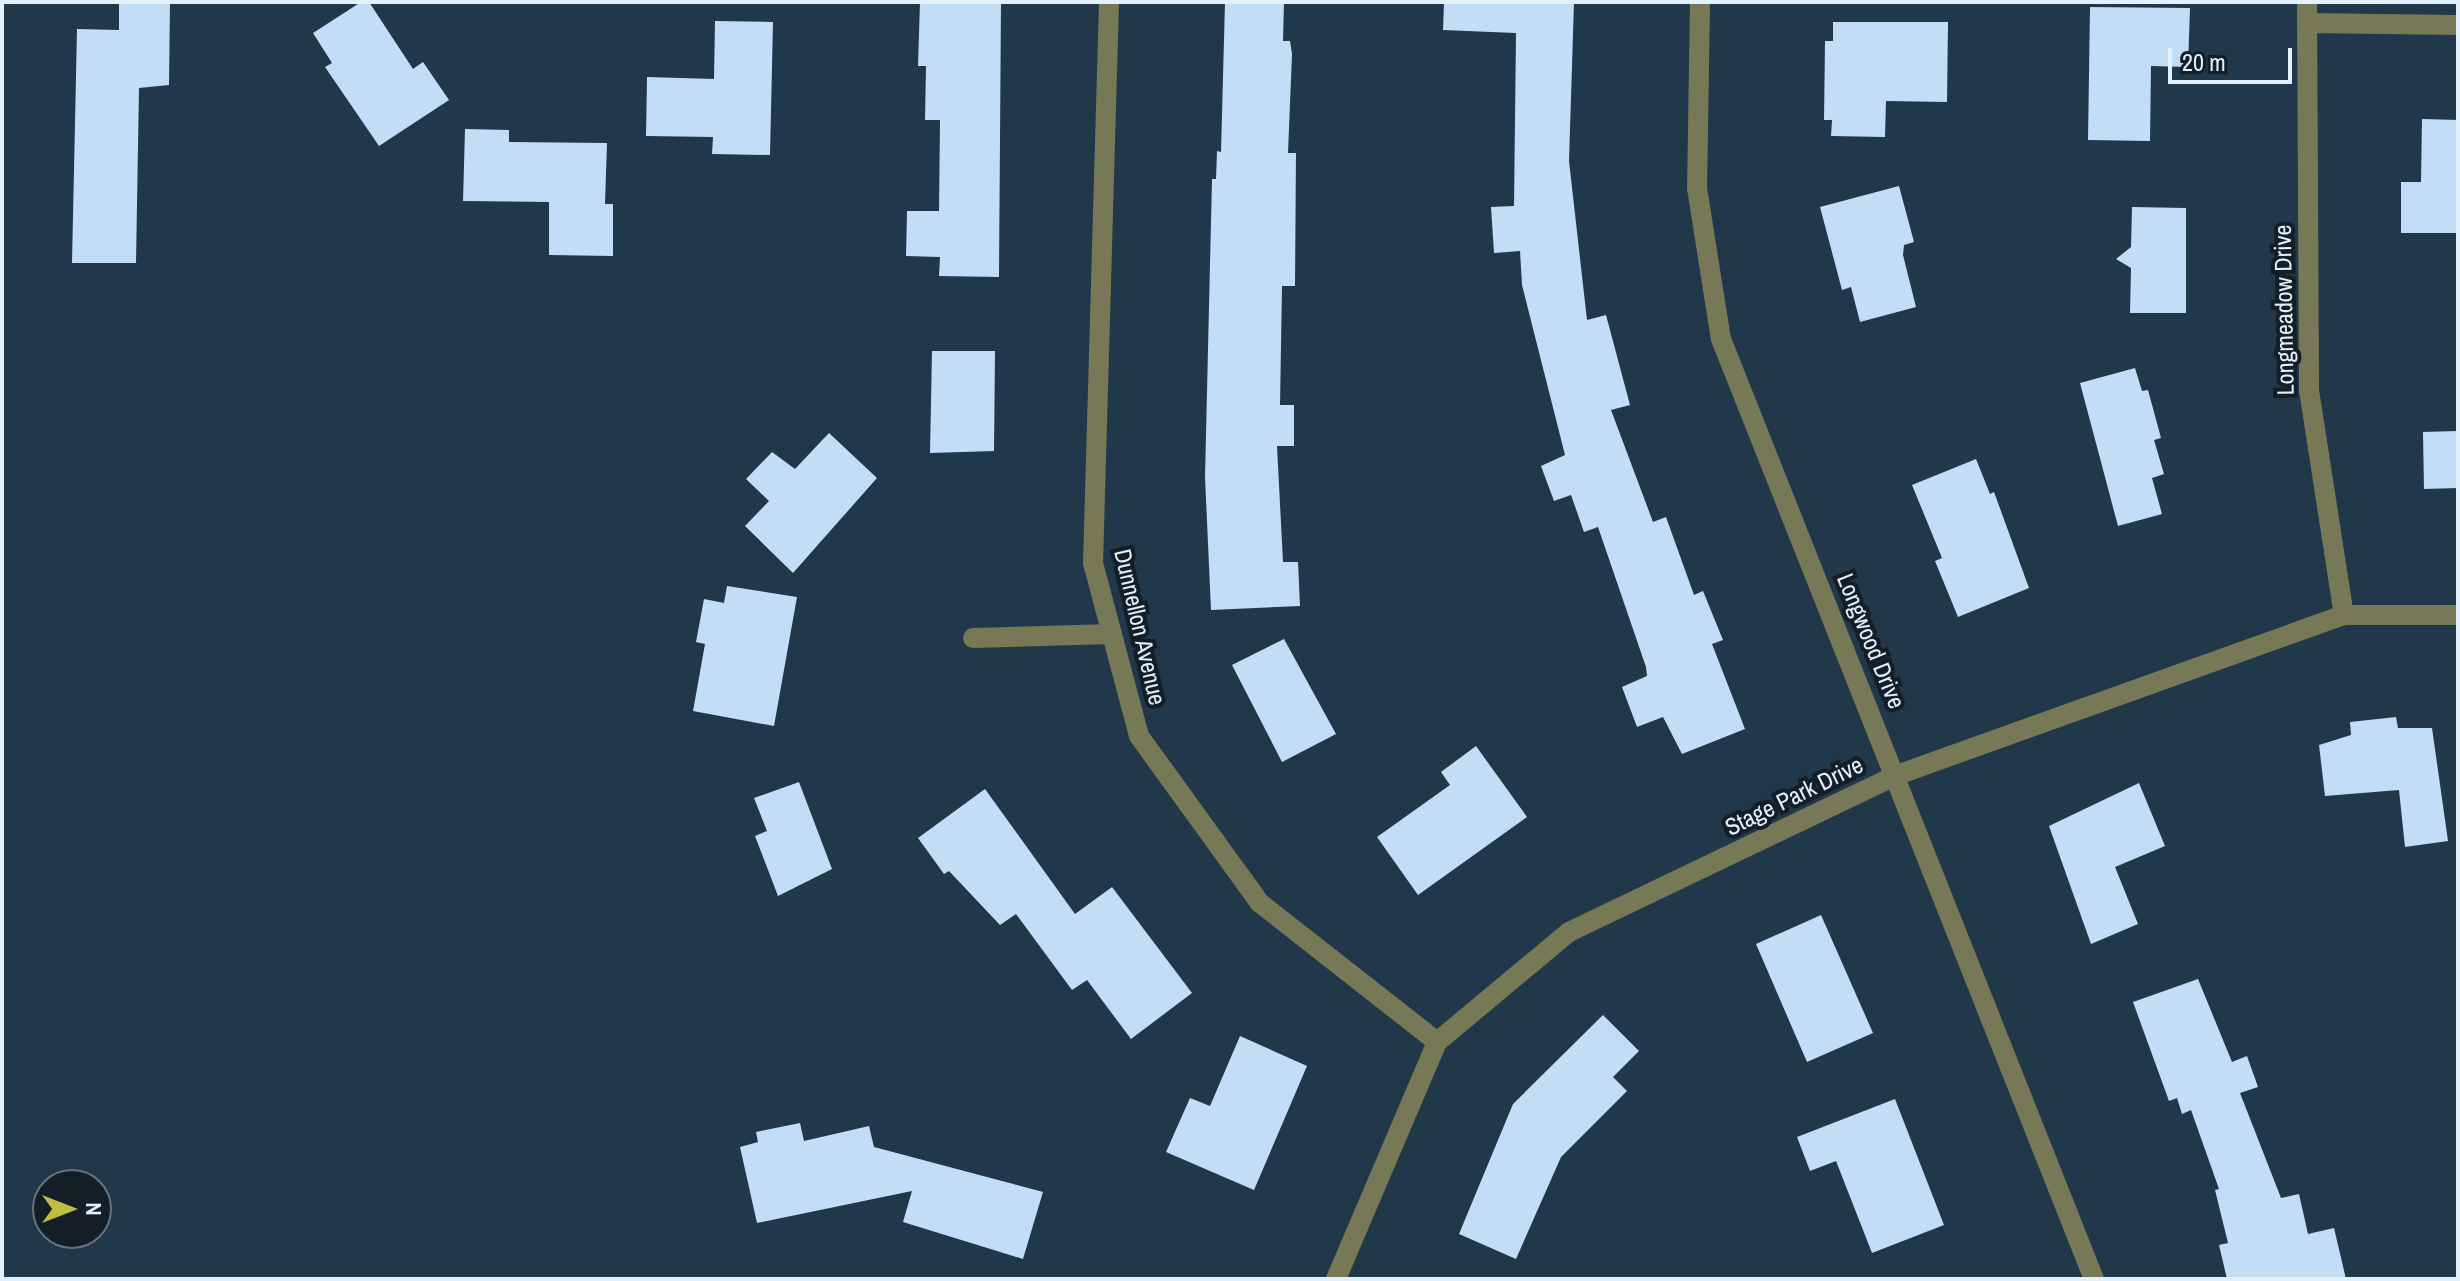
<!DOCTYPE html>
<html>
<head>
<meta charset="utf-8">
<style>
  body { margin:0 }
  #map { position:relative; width:2460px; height:1281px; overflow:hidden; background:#21384b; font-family:"Archivo Narrow",sans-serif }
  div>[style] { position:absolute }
  .building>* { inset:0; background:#c2def6 }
  .minor>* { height:20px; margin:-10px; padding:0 10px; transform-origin:10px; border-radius:10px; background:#777855 }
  span { translate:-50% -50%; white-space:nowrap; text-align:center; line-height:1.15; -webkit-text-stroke:8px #141e27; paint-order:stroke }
  .street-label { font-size:24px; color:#e3f1fd }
  .frame { position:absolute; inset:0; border:4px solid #e3f1fd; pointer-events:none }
  .north { position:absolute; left:32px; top:1169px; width:80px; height:80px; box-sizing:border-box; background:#141e27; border:2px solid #67727d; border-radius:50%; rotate:90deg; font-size:22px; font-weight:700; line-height:32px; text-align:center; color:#e3f1fd }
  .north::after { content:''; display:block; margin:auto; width:28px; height:36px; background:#c0be41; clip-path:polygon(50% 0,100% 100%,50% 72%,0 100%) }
  .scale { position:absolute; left:2168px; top:48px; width:124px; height:36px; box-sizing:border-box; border:4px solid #e3f1fd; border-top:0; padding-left:10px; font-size:24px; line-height:28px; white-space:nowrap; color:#e3f1fd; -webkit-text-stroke:6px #141e27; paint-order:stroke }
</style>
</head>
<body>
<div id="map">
  <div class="building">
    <i style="clip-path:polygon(119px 2px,170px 2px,169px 85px,139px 88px,136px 263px,72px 263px,77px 29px,119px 30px)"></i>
    <i style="clip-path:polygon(361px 2px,369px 2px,413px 69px,423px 62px,449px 100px,379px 146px,325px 67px,332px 63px,313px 33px)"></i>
    <i style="clip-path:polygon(920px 2px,1001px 2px,999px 277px,939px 276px,940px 257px,906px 256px,907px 211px,939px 211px,940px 120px,925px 120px,926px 66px,918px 66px)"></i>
    <i style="clip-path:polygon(1225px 2px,1284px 2px,1283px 41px,1290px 41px,1292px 54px,1288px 153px,1296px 153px,1295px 286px,1282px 286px,1280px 405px,1294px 405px,1294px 446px,1277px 446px,1283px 562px,1298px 562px,1300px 606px,1211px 610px,1205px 477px,1212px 179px,1216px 179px,1217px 151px,1221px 152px)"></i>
    <i style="clip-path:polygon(1444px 2px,1574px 2px,1569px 161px,1587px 320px,1606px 315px,1630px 405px,1611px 410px,1653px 522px,1666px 517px,1694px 595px,1703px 591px,1723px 640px,1712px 644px,1745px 729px,1682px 754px,1663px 717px,1637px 727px,1622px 687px,1647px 676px,1646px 667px,1598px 527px,1584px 532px,1571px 495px,1554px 501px,1541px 466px,1565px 455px,1522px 285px,1520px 251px,1494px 253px,1491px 207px,1514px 206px,1516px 33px,1443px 30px)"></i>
    <i style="clip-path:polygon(2090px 7px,2190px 8px,2188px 67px,2151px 66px,2150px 141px,2088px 140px)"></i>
    <i style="clip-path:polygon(715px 21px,773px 22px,770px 155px,712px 154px,713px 137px,646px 136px,647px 77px,714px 79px)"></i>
    <i style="clip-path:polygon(1833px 22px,1948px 22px,1947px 102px,1886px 101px,1885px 137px,1831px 136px,1832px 120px,1824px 120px,1825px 41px,1833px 41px)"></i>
    <i style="clip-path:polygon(2422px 119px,2458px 120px,2458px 233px,2401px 233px,2401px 182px,2421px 182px)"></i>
    <i style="clip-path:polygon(465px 129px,509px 130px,509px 142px,607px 143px,605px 204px,613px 204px,613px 256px,549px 255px,549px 202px,463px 201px)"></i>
    <i style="clip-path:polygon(1899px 186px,1914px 242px,1904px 245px,1903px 255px,1916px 307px,1860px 322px,1851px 287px,1842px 290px,1820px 207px)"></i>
    <i style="clip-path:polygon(2132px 207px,2186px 208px,2186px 313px,2130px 313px,2131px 268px,2116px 259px,2131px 247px)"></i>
    <i style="clip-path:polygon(932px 351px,995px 351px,994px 451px,930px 453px)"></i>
    <i style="clip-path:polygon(2135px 368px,2142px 391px,2148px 390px,2161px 438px,2154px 440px,2164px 474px,2152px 478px,2162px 514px,2118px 526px,2080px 383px)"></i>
    <i style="clip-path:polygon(2458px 431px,2458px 488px,2424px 489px,2423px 432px)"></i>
    <i style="clip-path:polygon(829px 433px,877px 478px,793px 573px,745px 526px,769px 501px,746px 479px,772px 452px,795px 469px)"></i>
    <i style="clip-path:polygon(1976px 459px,1990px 494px,1994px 492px,2029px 588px,1958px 617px,1935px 561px,1942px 558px,1912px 485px)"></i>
    <i style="clip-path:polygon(727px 586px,797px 597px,774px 726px,693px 711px,705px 644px,696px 642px,704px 599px,724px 603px)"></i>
    <i style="clip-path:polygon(1284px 639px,1336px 734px,1282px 762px,1232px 665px)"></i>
    <i style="clip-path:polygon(2396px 717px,2398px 728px,2432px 728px,2448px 841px,2405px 847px,2399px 790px,2325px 796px,2319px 745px,2351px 735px,2350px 722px)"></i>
    <i style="clip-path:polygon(1476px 746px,1527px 817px,1418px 895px,1377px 837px,1450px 785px,1441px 772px)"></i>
    <i style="clip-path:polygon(799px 782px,832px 869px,778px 896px,755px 836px,767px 831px,754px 798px)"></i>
    <i style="clip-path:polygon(2139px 783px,2165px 846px,2115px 867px,2138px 924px,2091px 944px,2049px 826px)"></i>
    <i style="clip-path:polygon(985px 789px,1075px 914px,1112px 887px,1192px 993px,1131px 1039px,1087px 980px,1072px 990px,1016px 914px,1000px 925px,949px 871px,944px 874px,918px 838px)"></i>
    <i style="clip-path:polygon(1821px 915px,1873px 1033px,1807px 1062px,1756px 944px)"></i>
    <i style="clip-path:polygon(2198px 979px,2232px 1062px,2247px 1056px,2258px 1087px,2240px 1093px,2281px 1198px,2299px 1194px,2308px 1234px,2334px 1228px,2346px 1279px,2227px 1279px,2219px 1245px,2228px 1243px,2215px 1190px,2219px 1189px,2191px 1110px,2182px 1114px,2177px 1098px,2169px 1101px,2133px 1002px)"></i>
    <i style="clip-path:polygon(1603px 1015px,1639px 1051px,1613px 1077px,1627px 1091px,1561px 1157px,1516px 1259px,1459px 1234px,1513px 1104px)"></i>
    <i style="clip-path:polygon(1240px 1036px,1307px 1066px,1254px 1190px,1166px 1152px,1190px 1098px,1210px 1106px)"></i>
    <i style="clip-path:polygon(1895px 1099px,1944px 1225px,1872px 1253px,1836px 1161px,1810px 1171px,1797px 1137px)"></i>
    <i style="clip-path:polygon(800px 1123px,804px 1141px,869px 1126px,874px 1147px,1043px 1192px,1023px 1259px,903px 1222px,912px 1191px,757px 1223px,740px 1147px,758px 1142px,756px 1132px)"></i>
  </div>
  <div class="minor">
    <i style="left:1109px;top:2px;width:561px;rotate:91.63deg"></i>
    <i style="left:1093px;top:563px;width:179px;rotate:75.1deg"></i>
    <i style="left:1139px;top:736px;width:206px;rotate:54.1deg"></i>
    <i style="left:1260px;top:903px;width:225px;rotate:38.1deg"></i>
    <i style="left:1700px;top:2px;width:186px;rotate:90.9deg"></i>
    <i style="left:1697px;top:188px;width:153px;rotate:81deg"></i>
    <i style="left:1721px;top:339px;width:1011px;rotate:68.36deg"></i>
    <i style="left:2307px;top:2px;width:388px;rotate:89.7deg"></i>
    <i style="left:2309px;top:390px;width:228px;rotate:81.2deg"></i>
    <i style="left:2307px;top:23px;width:151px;rotate:0.8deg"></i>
    <i style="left:973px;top:638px;width:139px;rotate:-1.6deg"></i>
    <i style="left:1336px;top:1279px;width:258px;rotate:-66.9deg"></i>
    <i style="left:1437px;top:1042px;width:172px;rotate:-39.8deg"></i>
    <i style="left:1569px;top:932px;width:364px;rotate:-25.6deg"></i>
    <i style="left:1897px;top:775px;width:475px;rotate:-19.7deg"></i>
    <i style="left:2344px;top:615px;width:114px"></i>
  </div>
  <div class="street-label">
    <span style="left:2284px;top:310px;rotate:-91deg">Longmeadow Drive</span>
    <span style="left:1140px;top:627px;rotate:77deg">Dunnellon Avenue</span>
    <span style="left:1871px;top:641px;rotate:68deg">Longwood Drive</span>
    <span style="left:1794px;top:796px;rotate:-26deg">Stage Park Drive</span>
  </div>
  <div class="frame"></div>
  <div class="north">N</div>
  <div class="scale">20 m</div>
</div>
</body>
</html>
